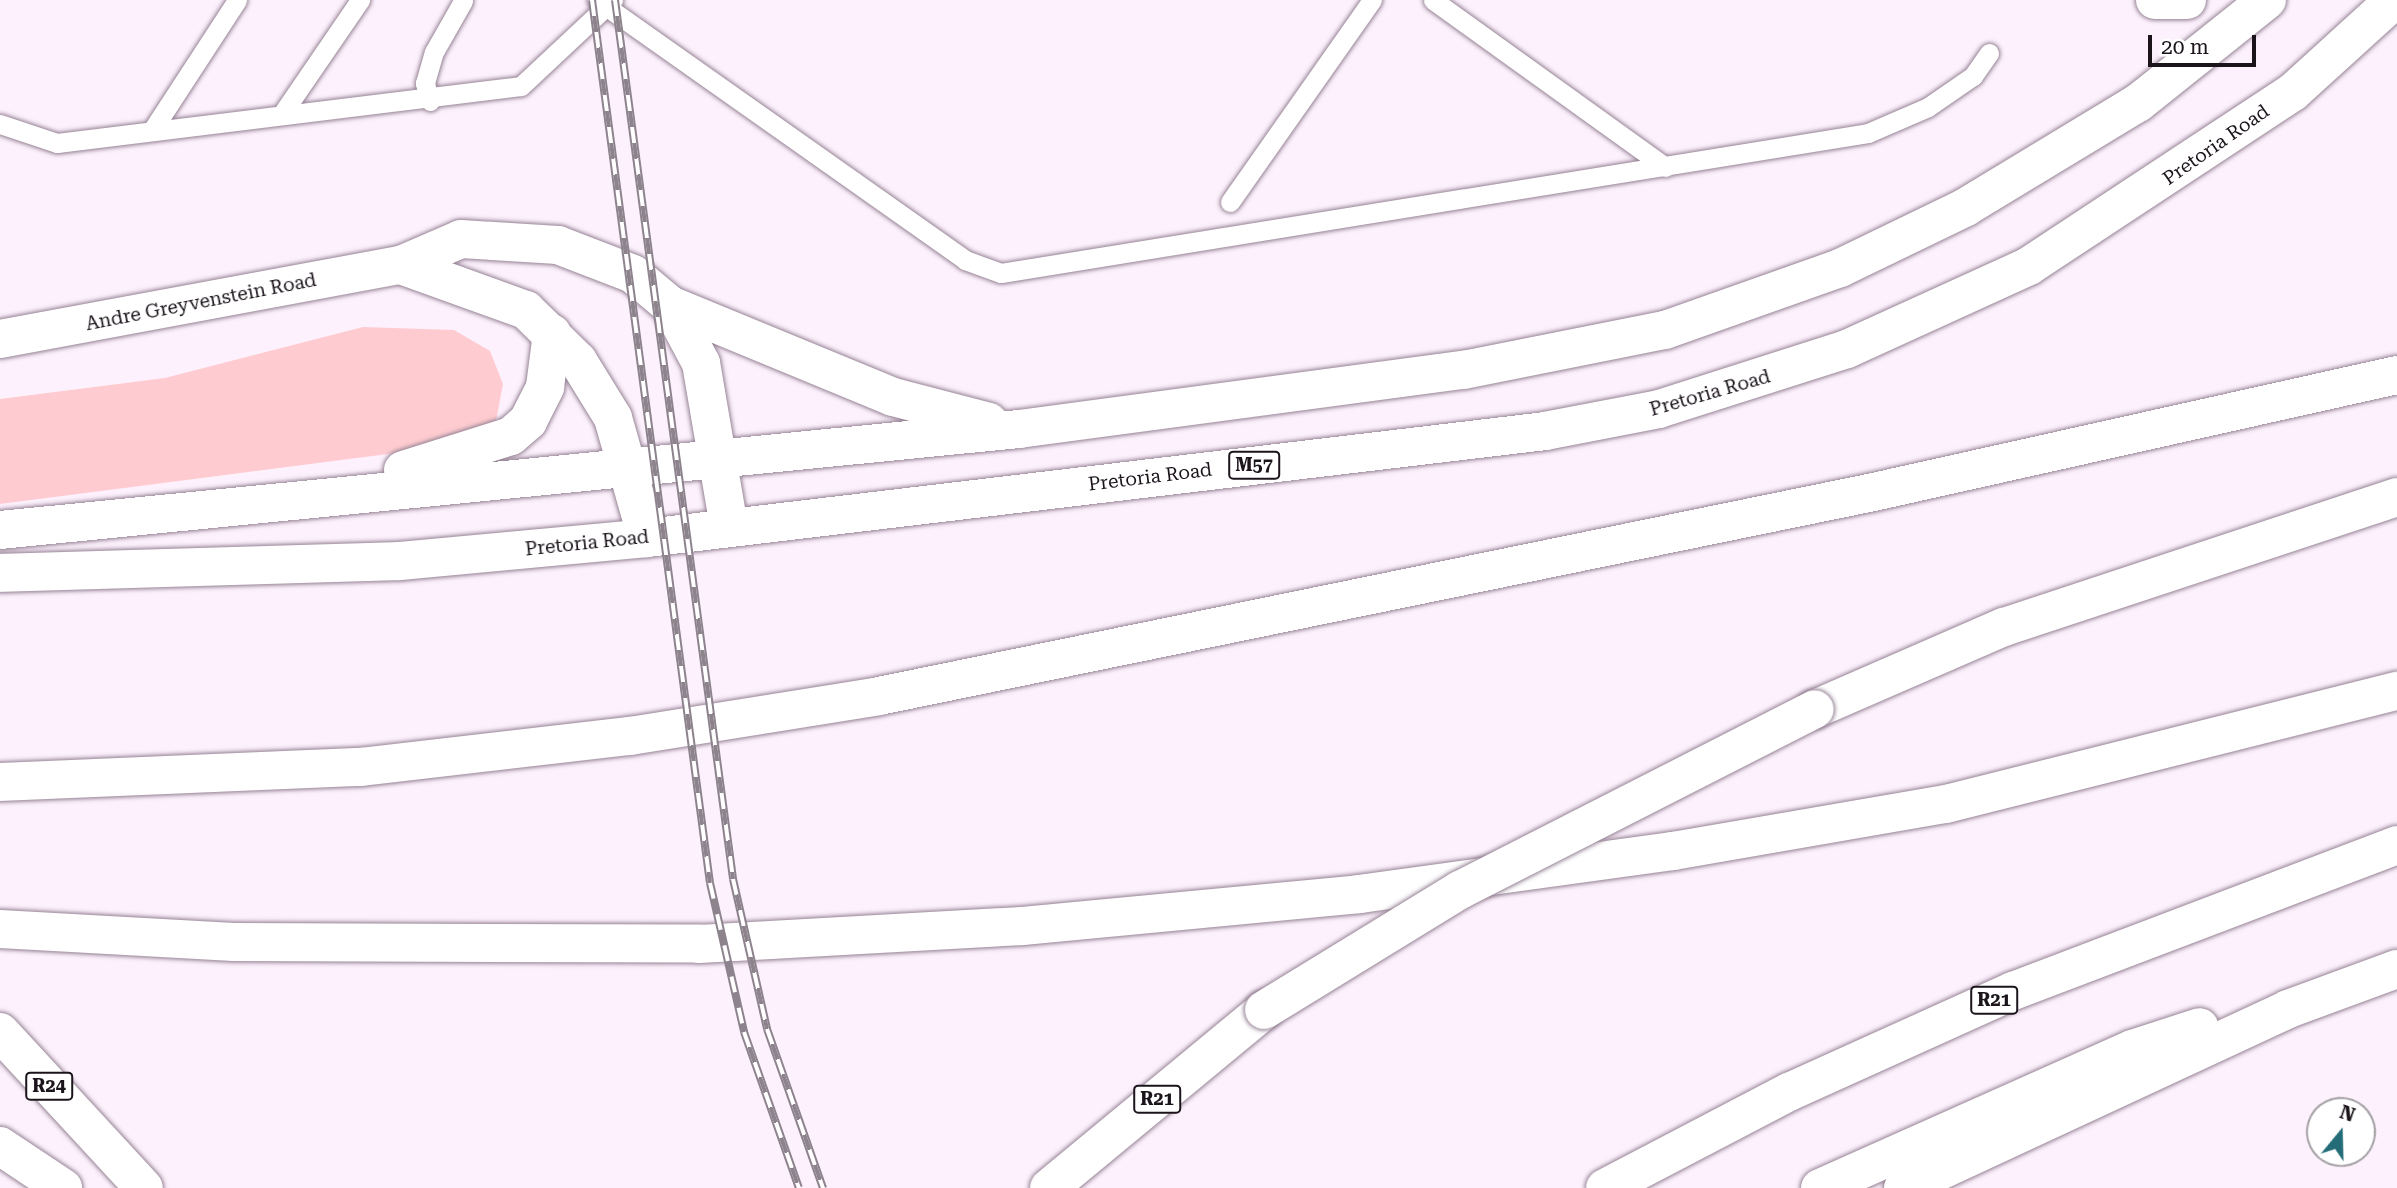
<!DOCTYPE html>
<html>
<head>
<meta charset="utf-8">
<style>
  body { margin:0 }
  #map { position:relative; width:2397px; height:1188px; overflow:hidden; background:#fdf1fd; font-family:"Roboto Serif",serif }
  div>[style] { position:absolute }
  .green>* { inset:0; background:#feccd0 }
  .roads { filter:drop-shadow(0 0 2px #968395) drop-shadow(0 0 2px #968395) }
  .lane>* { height:19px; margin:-9.5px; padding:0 9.5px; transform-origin:9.5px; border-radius:9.5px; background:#fff }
  .street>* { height:38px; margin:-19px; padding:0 19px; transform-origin:19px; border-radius:19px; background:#fff }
  .secondary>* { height:38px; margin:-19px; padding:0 19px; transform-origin:19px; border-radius:19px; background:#fff }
  .primary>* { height:38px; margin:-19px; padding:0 19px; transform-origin:19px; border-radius:19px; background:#fff }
  .highway>* { height:38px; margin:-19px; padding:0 19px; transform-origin:19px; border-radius:19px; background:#fff }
  .rail>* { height:8px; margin-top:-4px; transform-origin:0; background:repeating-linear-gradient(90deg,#fff 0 16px,#8d838d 0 32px); box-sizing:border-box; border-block:2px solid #8d838d }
  .bridges { filter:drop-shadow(0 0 2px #968395) drop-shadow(0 0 2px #968395) }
  .highway-bridge>* { height:38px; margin:-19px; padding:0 19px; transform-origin:19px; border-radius:19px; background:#fff }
  span { translate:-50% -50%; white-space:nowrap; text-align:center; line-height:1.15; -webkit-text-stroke:7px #fff; paint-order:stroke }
  .shield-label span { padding:2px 5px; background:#fff; border:2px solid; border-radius:5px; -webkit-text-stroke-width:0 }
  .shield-label { font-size:18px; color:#1b141b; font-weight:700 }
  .street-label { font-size:19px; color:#1b141b }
  .north { position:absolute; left:2306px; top:1097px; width:70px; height:70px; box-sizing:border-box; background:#fff; border:2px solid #a4a1a4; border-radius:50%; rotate:19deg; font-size:19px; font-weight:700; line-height:28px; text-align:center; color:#1b141b }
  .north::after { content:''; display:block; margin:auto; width:24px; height:32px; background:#246c78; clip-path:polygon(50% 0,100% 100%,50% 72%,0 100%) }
  .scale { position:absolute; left:2148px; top:35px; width:108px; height:32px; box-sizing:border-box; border:4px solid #1b141b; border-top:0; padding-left:9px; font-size:21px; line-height:24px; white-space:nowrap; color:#1b141b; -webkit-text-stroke:5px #fff; paint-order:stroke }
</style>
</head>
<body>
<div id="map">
  <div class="green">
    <i style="clip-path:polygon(363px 327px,454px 330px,490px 351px,503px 384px,496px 421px,450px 446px,0 504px,0 399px,165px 378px)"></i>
  </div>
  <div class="roads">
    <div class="lane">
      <i style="left:597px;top:0;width:451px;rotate:35.2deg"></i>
      <i style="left:965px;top:260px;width:38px;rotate:20deg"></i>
      <i style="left:1001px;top:273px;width:878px;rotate:-9.17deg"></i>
      <i style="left:1868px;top:133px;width:65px;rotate:-23.4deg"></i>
      <i style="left:1928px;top:107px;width:55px;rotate:-34.6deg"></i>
      <i style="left:1973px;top:76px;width:28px;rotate:-55deg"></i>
      <i style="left:1433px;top:0;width:286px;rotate:35.7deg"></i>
      <i style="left:430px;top:101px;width:19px;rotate:-106deg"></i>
      <i style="left:425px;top:83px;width:32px;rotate:-74deg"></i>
      <i style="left:434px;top:52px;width:59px;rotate:-60.4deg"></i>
      <i style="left:284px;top:111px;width:135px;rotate:-55.6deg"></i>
      <i style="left:0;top:124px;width:60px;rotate:18.4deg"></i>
      <i style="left:57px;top:143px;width:467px;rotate:-7deg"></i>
      <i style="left:521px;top:86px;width:126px;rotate:-43.1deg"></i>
      <i style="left:153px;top:129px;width:154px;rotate:-56.9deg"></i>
      <i style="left:1230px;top:202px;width:247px;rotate:-54.9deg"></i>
    </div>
    <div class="street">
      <i style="left:2155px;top:0;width:32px"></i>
    </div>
    <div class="secondary">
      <i style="left:401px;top:265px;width:133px;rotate:19.8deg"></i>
      <i style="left:526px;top:310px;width:73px;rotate:44.4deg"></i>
      <i style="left:578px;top:361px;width:67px;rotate:58.4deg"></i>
      <i style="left:613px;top:418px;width:125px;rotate:74.2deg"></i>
      <i style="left:0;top:339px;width:408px;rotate:-10.5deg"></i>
      <i style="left:401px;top:265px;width:65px;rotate:-23.4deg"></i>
      <i style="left:461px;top:239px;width:97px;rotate:3.5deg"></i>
      <i style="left:558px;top:245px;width:80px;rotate:21.1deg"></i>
      <i style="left:633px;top:274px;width:48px;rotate:40deg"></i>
      <i style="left:670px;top:305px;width:66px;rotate:61.9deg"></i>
      <i style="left:701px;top:363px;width:165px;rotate:80.3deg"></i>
    </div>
    <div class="primary">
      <i style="left:670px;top:305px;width:241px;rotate:22.4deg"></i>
      <i style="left:893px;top:397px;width:99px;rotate:14.6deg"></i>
      <i style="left:403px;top:470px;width:113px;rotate:-17.5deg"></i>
      <i style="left:511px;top:436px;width:23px;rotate:-41deg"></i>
      <i style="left:528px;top:421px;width:38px;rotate:-63deg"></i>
      <i style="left:545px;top:387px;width:54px;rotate:-82.6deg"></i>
      <i style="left:0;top:530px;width:1024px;rotate:-5.66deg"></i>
      <i style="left:1019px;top:429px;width:449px;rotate:-7.6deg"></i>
      <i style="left:1464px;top:370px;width:205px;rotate:-11.3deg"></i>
      <i style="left:1665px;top:330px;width:186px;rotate:-19.5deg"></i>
      <i style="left:1840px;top:268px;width:140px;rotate:-25.8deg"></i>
      <i style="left:1966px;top:207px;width:201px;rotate:-31.2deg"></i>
      <i style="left:2138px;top:103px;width:165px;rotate:-38.6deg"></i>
      <i style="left:0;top:573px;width:400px;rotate:-1.7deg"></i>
      <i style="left:400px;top:561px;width:248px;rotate:-5.3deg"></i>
      <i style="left:647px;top:538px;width:904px;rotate:-6.79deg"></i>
      <i style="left:1545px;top:431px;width:116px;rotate:-10.9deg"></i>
      <i style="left:1659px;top:409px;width:197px;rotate:-17.7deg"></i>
      <i style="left:1847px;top:349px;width:200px;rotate:-24.5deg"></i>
      <i style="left:2029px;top:266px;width:316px;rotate:-33.4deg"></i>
      <i style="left:2293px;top:92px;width:137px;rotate:-42.3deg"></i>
    </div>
    <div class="highway">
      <i style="left:1815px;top:709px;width:206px;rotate:-23.5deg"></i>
      <i style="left:2004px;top:627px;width:414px;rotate:-18.3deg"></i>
      <i style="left:0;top:782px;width:361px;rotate:-2.4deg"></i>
      <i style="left:361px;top:767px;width:271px;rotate:-6.6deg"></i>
      <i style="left:630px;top:736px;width:252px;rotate:-9.1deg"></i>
      <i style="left:879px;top:696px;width:1011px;rotate:-11.59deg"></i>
      <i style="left:1869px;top:493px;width:541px;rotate:-12.6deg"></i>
      <i style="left:0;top:929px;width:234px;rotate:3.2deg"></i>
      <i style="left:234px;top:942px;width:465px;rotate:0.2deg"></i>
      <i style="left:699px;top:944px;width:324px;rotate:-3.2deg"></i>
      <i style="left:1023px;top:926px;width:338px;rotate:-5.4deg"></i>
      <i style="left:1359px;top:894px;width:317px;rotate:-7.8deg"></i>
      <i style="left:1673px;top:851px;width:277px;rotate:-9.8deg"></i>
      <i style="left:1946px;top:804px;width:465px;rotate:-14.1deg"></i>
      <i style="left:0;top:1032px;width:212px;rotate:47.3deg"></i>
      <i style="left:0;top:1146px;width:76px;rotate:33.7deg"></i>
      <i style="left:1049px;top:1188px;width:279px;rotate:-39.6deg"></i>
      <i style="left:1605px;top:1188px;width:208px;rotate:-27.6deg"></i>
      <i style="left:1789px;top:1092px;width:246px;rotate:-24.3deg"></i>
      <i style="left:2013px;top:991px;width:411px;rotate:-20.8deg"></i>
      <i style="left:1820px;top:1188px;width:342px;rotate:-24deg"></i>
      <i style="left:2132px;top:1049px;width:71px;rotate:-17.9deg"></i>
      <i style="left:1903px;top:1188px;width:425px;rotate:-24.9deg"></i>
      <i style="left:2288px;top:1009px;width:116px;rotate:-20.2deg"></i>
    </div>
  </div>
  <div class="rail">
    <i style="left:592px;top:0;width:891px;rotate:82.39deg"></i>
    <i style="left:710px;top:883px;width:153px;rotate:77.1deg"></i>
    <i style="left:744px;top:1032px;width:165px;rotate:70.6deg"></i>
    <i style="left:615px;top:0;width:887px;rotate:82.35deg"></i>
    <i style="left:733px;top:879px;width:154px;rotate:77.2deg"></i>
    <i style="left:767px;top:1029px;width:169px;rotate:70.6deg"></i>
  </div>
  <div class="bridges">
    <div class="highway-bridge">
      <i style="left:1264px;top:1010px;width:230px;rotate:-31.5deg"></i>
      <i style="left:1460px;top:890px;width:398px;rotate:-27deg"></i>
    </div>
  </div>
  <div class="shield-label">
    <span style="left:1254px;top:465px">M57</span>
    <span style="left:1994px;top:1000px">R21</span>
    <span style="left:49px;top:1086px">R24</span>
    <span style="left:1157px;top:1099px">R21</span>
  </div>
  <div class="street-label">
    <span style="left:2216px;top:145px;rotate:-35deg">Pretoria Road</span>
    <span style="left:201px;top:302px;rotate:-11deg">Andre Greyvenstein Road</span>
    <span style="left:1710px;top:393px;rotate:-16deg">Pretoria Road</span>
    <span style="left:1150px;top:477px;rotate:-7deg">Pretoria Road</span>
    <span style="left:587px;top:543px;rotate:-6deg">Pretoria Road</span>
  </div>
  <div class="north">N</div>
  <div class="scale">20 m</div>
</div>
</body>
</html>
